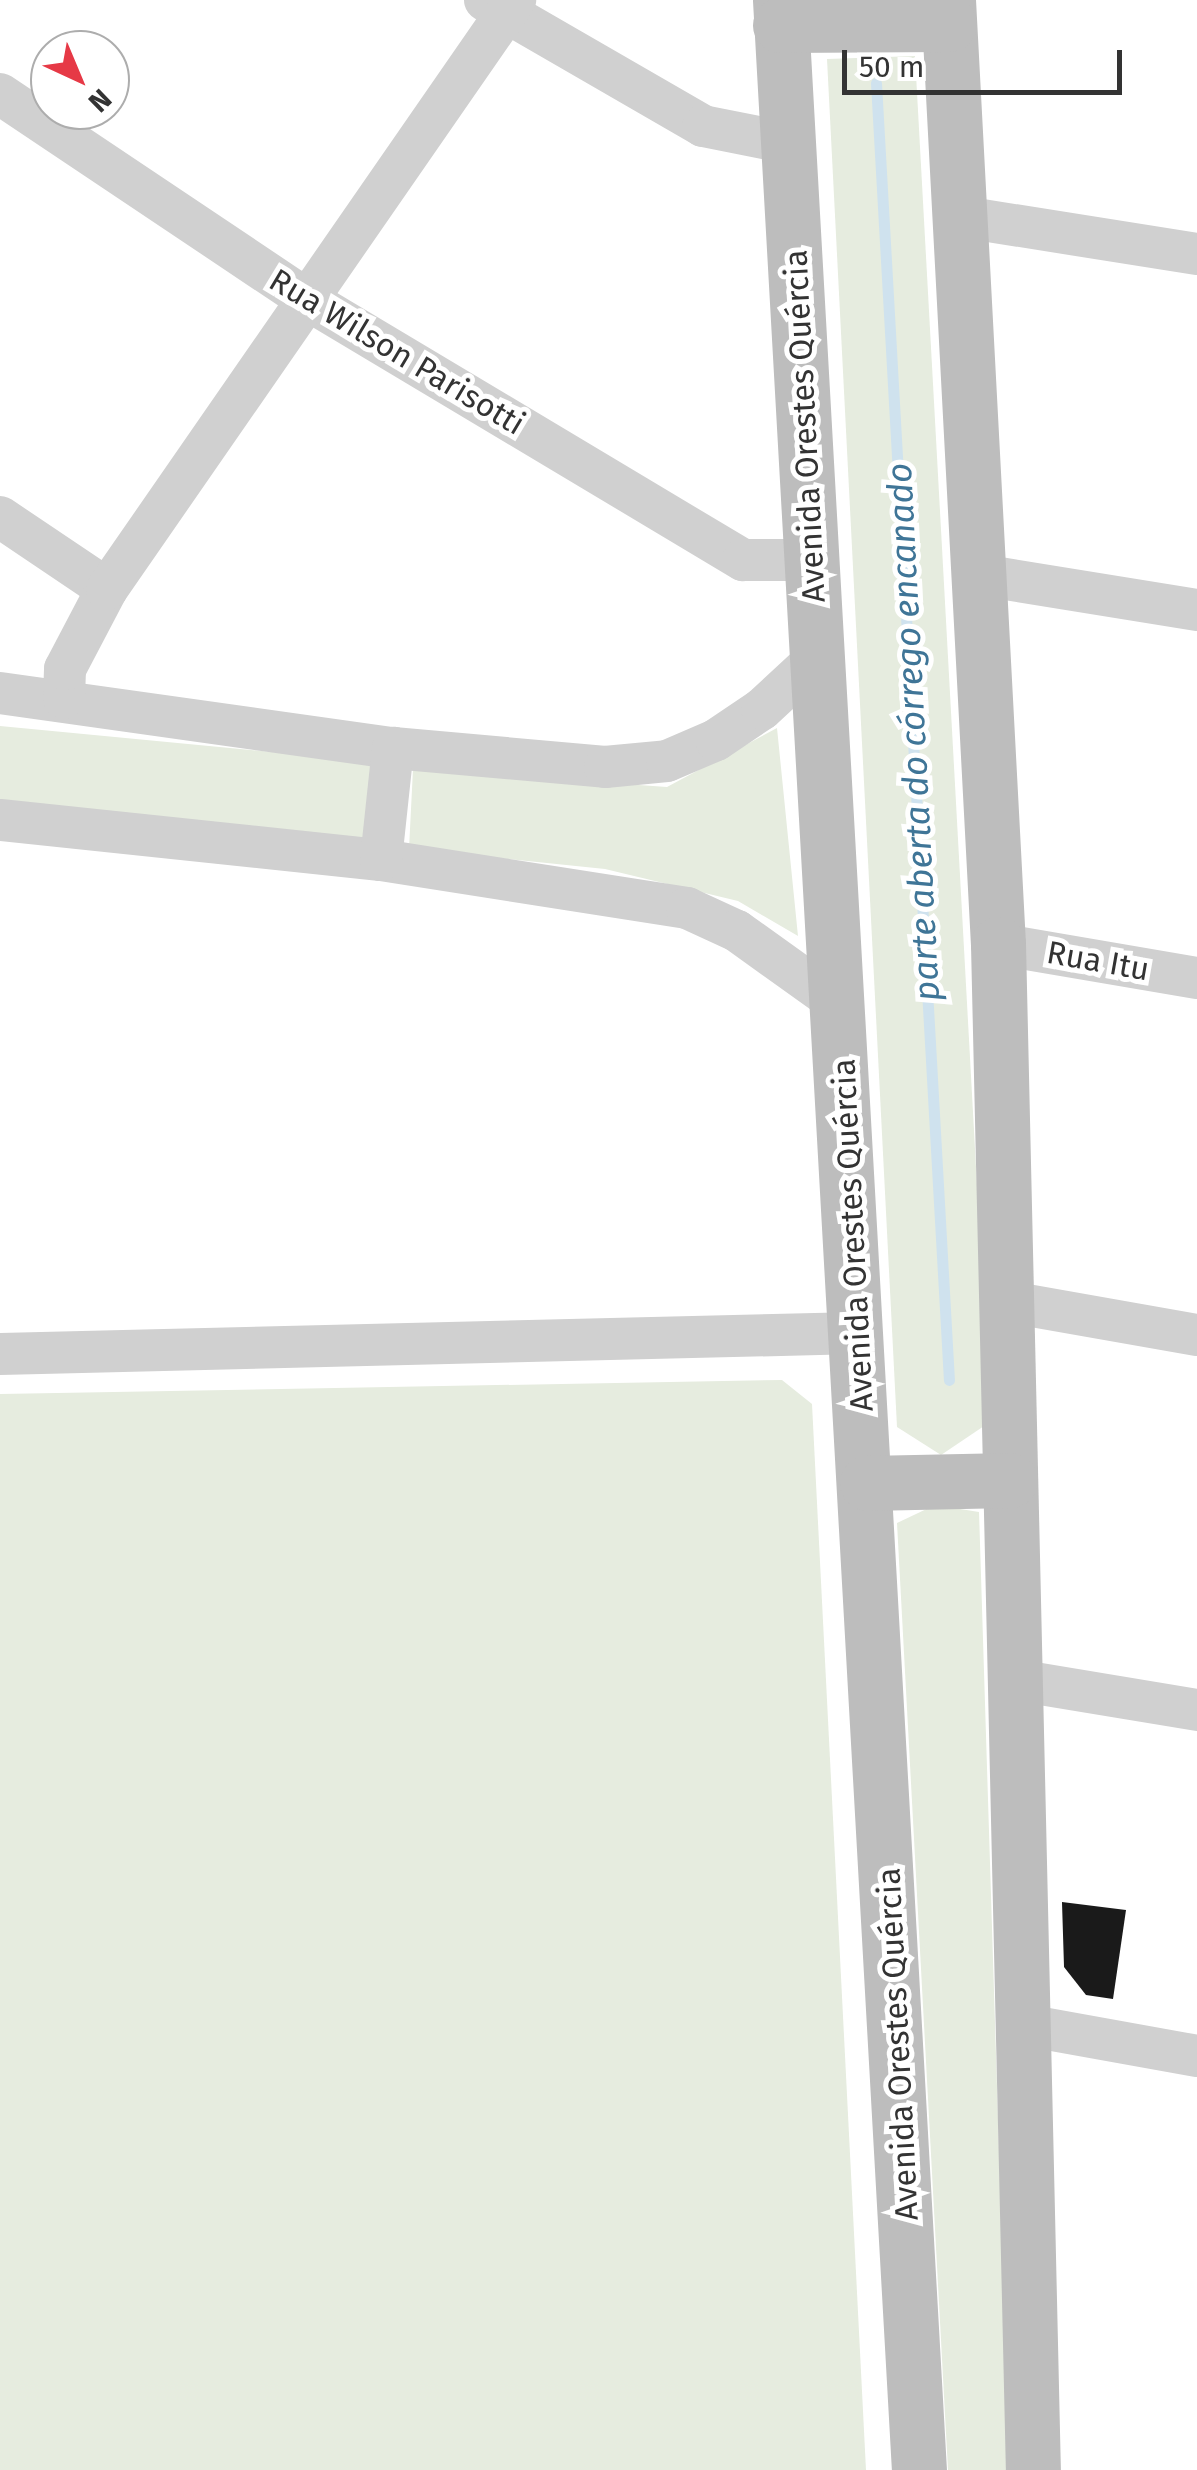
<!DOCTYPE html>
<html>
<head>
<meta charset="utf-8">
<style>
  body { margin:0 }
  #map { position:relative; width:1197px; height:2470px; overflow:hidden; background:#fff; font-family:"Fira Sans",sans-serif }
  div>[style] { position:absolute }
  .green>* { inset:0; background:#e6ecdf }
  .stream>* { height:11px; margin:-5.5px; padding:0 5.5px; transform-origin:5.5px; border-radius:5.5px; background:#cfe2ee }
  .building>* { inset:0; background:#1a1a1a }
  .street>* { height:42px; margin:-21px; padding:0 21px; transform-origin:21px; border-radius:21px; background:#d0d0d0 }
  .secondary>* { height:55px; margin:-27.5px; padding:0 27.5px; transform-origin:27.5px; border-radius:27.5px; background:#bdbdbd }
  span { translate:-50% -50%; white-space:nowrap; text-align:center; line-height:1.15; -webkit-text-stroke:10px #fff; paint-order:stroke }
  .street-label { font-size:32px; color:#333 }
  .water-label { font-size:35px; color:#3f7597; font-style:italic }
  .north { position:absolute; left:30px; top:30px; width:100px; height:100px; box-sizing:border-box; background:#fff; border:2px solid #adadad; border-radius:50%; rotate:136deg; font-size:28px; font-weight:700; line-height:40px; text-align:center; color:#333 }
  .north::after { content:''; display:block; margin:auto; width:35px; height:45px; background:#e63946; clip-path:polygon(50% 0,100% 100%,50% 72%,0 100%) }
  .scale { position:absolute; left:842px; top:50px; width:280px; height:45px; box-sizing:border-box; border:5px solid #333; border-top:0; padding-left:12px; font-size:30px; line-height:35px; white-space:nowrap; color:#333; -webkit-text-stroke:8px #fff; paint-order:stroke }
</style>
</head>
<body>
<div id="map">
  <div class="green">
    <i style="clip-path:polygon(915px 56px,990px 1422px,941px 1455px,897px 1427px,827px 59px)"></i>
    <i style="clip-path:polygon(0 726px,377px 762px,369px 841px,0 801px)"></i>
    <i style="clip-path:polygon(777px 728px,798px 936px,738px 901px,605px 869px,409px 849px,413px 769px,667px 787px)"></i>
    <i style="clip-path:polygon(782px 1380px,812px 1404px,866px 2470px,0 2470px,0 1394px)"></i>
    <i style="clip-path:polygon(935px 1505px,979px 1512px,1009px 2470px,948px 2470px,897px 1523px)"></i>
  </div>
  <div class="stream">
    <i style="left:876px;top:83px;width:1299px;rotate:86.78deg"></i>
  </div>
  <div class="building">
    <i style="clip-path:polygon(1062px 1902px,1126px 1910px,1113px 1999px,1086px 1995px,1064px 1967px)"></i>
  </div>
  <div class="street">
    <i style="left:485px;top:0;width:252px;rotate:30deg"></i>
    <i style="left:703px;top:126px;width:87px;rotate:11.3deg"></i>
    <i style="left:0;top:94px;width:371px;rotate:33.8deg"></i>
    <i style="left:308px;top:300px;width:507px;rotate:30.87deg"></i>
    <i style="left:743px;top:560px;width:70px"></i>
    <i style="left:957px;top:216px;width:243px;rotate:9deg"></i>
    <i style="left:0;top:517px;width:129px;rotate:33.9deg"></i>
    <i style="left:981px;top:575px;width:219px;rotate:9.2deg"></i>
    <i style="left:0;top:693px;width:397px;rotate:8deg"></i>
    <i style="left:393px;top:748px;width:213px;rotate:5.1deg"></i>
    <i style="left:605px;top:767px;width:62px;rotate:-5.5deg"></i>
    <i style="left:667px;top:761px;width:53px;rotate:-23.2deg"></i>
    <i style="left:716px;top:740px;width:55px;rotate:-34deg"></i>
    <i style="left:762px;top:709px;width:76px;rotate:-42.9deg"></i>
    <i style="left:64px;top:698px;width:29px;rotate:-88deg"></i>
    <i style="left:65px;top:669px;width:90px;rotate:-62.3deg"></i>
    <i style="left:107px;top:589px;width:717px;rotate:-55.29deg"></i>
    <i style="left:0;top:820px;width:383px;rotate:6deg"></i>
    <i style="left:381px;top:860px;width:310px;rotate:8.9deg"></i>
    <i style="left:687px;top:908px;width:55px;rotate:24.7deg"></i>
    <i style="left:737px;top:931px;width:125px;rotate:35.6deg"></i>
    <i style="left:381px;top:860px;width:113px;rotate:-83.9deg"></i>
    <i style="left:998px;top:944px;width:202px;rotate:9.7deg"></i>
    <i style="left:1010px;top:1302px;width:190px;rotate:10deg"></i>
    <i style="left:0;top:1354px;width:858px;rotate:-1.4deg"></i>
    <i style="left:1016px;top:1680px;width:183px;rotate:9.4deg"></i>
    <i style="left:1025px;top:2025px;width:175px;rotate:10.2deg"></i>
  </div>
  <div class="secondary">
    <i style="left:780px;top:0;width:2474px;rotate:86.78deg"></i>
    <i style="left:948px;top:0;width:945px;rotate:86.97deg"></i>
    <i style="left:998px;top:944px;width:1526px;rotate:88.69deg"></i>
    <i style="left:780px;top:25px;width:169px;rotate:-0.3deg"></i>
    <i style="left:867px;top:1483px;width:143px;rotate:-1.2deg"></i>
  </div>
  <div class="street-label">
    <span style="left:397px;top:352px;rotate:31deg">Rua Wilson Parisotti</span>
    <span style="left:805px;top:426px;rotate:-93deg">Avenida Orestes Quércia</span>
    <span style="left:1098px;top:961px;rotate:10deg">Rua Itu</span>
    <span style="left:853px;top:1235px;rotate:-93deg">Avenida Orestes Quércia</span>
    <span style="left:898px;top:2044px;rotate:-93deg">Avenida Orestes Quércia</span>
  </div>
  <div class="water-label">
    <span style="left:913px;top:732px;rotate:-93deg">parte aberta do córrego encanado</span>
  </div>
  <div class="north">N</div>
  <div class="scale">50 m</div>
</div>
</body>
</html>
